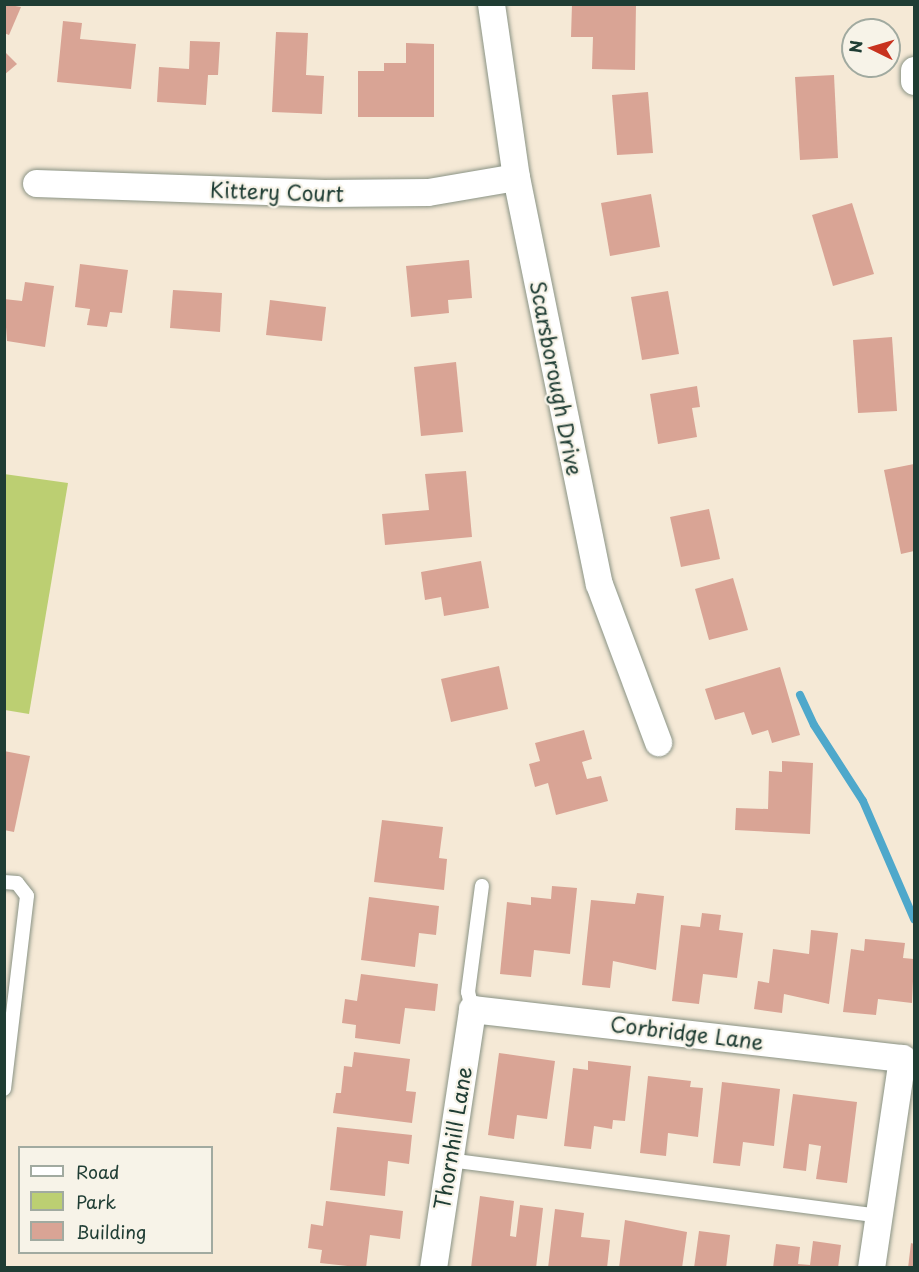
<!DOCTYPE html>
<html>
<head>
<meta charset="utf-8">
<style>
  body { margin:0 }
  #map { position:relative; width:919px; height:1272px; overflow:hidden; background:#f5e9d6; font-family:"Playpen Sans",sans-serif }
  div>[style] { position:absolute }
  .green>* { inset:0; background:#bccf72 }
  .stream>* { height:8px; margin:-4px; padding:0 4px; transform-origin:4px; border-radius:4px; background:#4ea8cb }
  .building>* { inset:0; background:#d9a495 }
  .roads { filter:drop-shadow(0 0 2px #8a9385) drop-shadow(0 0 2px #8a9385) }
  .service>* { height:14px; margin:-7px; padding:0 7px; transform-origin:7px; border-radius:7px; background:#fff }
  .minor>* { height:27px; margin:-13.5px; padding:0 13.5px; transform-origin:13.5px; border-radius:13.5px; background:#fff }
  span { translate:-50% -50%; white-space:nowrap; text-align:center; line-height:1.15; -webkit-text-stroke:4.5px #f7f3e8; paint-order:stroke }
  .street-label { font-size:21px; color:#1f3d34 }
  .frame { position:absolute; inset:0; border:6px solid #1f3d34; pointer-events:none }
  .legend { position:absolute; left:18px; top:1146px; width:195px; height:108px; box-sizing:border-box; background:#f7f3e8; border:2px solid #a1aaa0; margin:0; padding:8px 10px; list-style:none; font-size:18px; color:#1f3d34 }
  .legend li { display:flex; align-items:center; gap:12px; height:30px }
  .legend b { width:30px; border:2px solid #a1aaa0 }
  .north { position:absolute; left:841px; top:18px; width:60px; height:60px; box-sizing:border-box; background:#f7f3e8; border:2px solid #a1aaa0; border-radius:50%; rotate:275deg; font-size:16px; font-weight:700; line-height:24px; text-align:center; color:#1f3d34 }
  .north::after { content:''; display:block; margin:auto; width:21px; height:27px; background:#c8321e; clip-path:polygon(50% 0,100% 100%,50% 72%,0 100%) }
</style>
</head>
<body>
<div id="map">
  <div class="green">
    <i style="clip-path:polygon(4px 474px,68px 483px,29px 714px,5px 710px)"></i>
  </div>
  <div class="stream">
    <i style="left:800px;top:695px;width:33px;rotate:65deg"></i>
    <i style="left:814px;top:725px;width:90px;rotate:57.2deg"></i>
    <i style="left:863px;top:801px;width:129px;rotate:66.6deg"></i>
  </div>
  <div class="building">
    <i style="clip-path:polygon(4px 4px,21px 7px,9px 35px,4px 33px)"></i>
    <i style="clip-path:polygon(572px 4px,636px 4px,635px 70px,592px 69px,593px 37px,571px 37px)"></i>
    <i style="clip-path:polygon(63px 21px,82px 23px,80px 39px,136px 44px,131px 89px,57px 82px)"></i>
    <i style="clip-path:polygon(276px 32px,308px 33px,306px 75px,324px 76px,322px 114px,272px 112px)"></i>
    <i style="clip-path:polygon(190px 41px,220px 42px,218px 75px,208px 75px,206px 105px,157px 102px,159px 67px,189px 69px)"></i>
    <i style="clip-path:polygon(406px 43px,434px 44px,434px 117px,358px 117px,358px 71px,384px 71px,384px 63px,406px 63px)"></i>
    <i style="clip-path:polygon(4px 51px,17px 64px,4px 75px)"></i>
    <i style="clip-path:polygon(834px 75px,838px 158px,800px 160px,795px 77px)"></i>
    <i style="clip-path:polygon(648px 92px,653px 153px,617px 155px,612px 95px)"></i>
    <i style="clip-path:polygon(651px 194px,660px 247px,610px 256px,601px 203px)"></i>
    <i style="clip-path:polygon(852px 203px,874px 274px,833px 286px,812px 215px)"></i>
    <i style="clip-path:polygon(469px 260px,472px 298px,448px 300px,449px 313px,411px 317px,406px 266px)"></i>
    <i style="clip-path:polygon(80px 264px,128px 270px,122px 313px,110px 312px,107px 327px,87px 325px,90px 309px,75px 307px)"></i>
    <i style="clip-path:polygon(25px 282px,54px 286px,45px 347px,7px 341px,4px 299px,22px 301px)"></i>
    <i style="clip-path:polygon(173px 290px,222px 293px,220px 332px,170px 328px)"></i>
    <i style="clip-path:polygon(668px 291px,679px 354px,642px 360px,631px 297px)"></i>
    <i style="clip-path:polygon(270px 300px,326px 307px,322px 341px,266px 335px)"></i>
    <i style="clip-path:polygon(892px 337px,897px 411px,858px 413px,853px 340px)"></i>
    <i style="clip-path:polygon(456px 362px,463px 432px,421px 436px,414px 367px)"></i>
    <i style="clip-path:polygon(697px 386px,700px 407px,692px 408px,697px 437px,658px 444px,650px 394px)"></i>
    <i style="clip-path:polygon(914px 464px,914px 551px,901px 554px,884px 470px)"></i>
    <i style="clip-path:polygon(466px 471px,472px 537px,385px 545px,382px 514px,429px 510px,425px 474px)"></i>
    <i style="clip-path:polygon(709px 509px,720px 559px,681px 567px,670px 517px)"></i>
    <i style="clip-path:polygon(481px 561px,489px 608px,444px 616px,441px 597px,425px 600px,421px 572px)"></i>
    <i style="clip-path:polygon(733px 578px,748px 630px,709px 640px,695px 589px)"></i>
    <i style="clip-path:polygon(499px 666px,508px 709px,451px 722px,441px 679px)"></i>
    <i style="clip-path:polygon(780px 667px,800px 735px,772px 743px,768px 730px,752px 735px,744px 712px,715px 720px,705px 689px)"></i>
    <i style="clip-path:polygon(584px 730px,592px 759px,582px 762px,587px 779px,601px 776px,608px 801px,556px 815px,548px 783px,535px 787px,529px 764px,540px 761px,535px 743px)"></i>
    <i style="clip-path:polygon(4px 751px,30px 756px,14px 832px,4px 830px)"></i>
    <i style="clip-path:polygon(782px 761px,813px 763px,810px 834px,735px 830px,736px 808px,768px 809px,769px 771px,782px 772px)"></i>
    <i style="clip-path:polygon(382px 820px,443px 827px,439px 858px,447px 859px,444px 890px,374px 882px)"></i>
    <i style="clip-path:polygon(552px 886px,577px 888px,570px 954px,534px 950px,531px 977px,500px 974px,507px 902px,531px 905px,531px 897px,551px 899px)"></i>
    <i style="clip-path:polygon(637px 893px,664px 896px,656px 970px,613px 961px,610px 988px,582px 985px,591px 900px,635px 904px)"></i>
    <i style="clip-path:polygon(369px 897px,439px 906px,436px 935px,419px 933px,415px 967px,361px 960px)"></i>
    <i style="clip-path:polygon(702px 913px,721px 915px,719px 930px,743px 933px,737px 978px,703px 974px,699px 1004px,672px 1001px,681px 925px,700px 927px)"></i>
    <i style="clip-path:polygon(811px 930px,838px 933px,829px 1004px,784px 994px,782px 1013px,754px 1009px,758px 981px,769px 983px,773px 949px,809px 954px)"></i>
    <i style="clip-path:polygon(865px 939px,905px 943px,903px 958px,914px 959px,912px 1003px,878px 999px,876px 1015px,843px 1012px,851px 949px,864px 951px)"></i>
    <i style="clip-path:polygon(361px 974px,438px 984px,435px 1011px,405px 1008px,400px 1044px,355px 1038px,356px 1025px,342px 1023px,345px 999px,357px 1001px)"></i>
    <i style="clip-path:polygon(354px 1052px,410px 1059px,406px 1091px,416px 1092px,412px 1123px,333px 1113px,336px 1093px,341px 1093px,344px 1066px,352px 1067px)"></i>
    <i style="clip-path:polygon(499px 1053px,555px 1061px,547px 1119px,517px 1115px,514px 1139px,488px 1135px)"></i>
    <i style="clip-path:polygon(588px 1061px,631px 1066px,625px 1121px,613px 1120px,612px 1129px,594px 1126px,591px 1149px,564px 1146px,573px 1068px,588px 1070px)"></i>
    <i style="clip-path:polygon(648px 1076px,691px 1081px,690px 1087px,703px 1088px,698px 1137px,668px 1133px,666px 1156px,640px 1153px)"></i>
    <i style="clip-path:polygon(722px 1082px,780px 1089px,774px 1146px,743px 1142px,740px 1166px,713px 1163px)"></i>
    <i style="clip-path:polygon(793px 1094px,857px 1102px,847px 1183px,816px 1179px,821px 1146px,809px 1144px,806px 1171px,783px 1168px)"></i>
    <i style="clip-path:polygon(337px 1127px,412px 1135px,409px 1164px,388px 1161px,385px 1196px,330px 1190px)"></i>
    <i style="clip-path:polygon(480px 1196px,514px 1201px,510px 1236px,516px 1237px,520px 1205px,543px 1208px,536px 1268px,471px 1268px)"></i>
    <i style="clip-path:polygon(326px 1201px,403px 1211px,400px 1239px,370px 1235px,366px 1268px,320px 1263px,322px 1250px,308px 1248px,311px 1224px,323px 1226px)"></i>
    <i style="clip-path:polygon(555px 1209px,584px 1213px,581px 1237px,610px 1240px,607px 1268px,548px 1268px)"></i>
    <i style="clip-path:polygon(625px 1220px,687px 1232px,682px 1268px,619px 1268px)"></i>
    <i style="clip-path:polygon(699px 1231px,730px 1235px,726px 1268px,694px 1268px)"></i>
    <i style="clip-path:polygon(813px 1241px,841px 1245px,838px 1268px,773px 1268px,776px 1244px,800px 1247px,798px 1264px,810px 1265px)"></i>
    <i style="clip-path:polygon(911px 1243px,914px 1244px,914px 1268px,908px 1268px)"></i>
  </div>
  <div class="roads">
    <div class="service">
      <i style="left:4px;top:882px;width:13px;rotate:4deg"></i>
      <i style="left:17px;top:883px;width:16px;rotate:52deg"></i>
      <i style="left:27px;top:896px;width:194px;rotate:96.8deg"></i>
      <i style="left:472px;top:1009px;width:17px;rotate:-103deg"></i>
      <i style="left:468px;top:992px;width:107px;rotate:-82.5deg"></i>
      <i style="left:449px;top:1160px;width:433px;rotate:7.4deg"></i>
    </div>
    <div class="minor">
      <i style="left:491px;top:4px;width:175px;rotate:81.8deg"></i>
      <i style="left:516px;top:177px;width:415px;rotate:78.5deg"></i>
      <i style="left:599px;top:584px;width:169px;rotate:69.5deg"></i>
      <i style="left:914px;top:70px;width:11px;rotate:90deg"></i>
      <i style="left:36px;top:183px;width:288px;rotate:2deg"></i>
      <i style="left:324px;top:193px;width:104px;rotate:-0.6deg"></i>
      <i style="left:428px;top:192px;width:89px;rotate:-9.7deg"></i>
      <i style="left:433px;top:1268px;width:262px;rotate:-81.4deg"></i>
      <i style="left:472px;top:1009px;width:433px;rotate:6.5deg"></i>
      <i style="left:902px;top:1058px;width:212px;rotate:98.4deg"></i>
    </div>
  </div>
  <div class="street-label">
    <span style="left:277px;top:191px;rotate:2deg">Kittery Court</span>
    <span style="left:557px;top:378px;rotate:79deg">Scarsborough Drive</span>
    <span style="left:687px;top:1032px;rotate:7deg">Corbridge Lane</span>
    <span style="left:452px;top:1138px;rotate:-81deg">Thornhill Lane</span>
  </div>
  <div class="frame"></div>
  <ul class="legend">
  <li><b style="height:8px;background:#fff"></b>Road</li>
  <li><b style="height:16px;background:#bccf72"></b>Park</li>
  <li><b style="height:16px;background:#d9a495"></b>Building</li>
  </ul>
  <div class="north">N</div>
</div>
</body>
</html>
